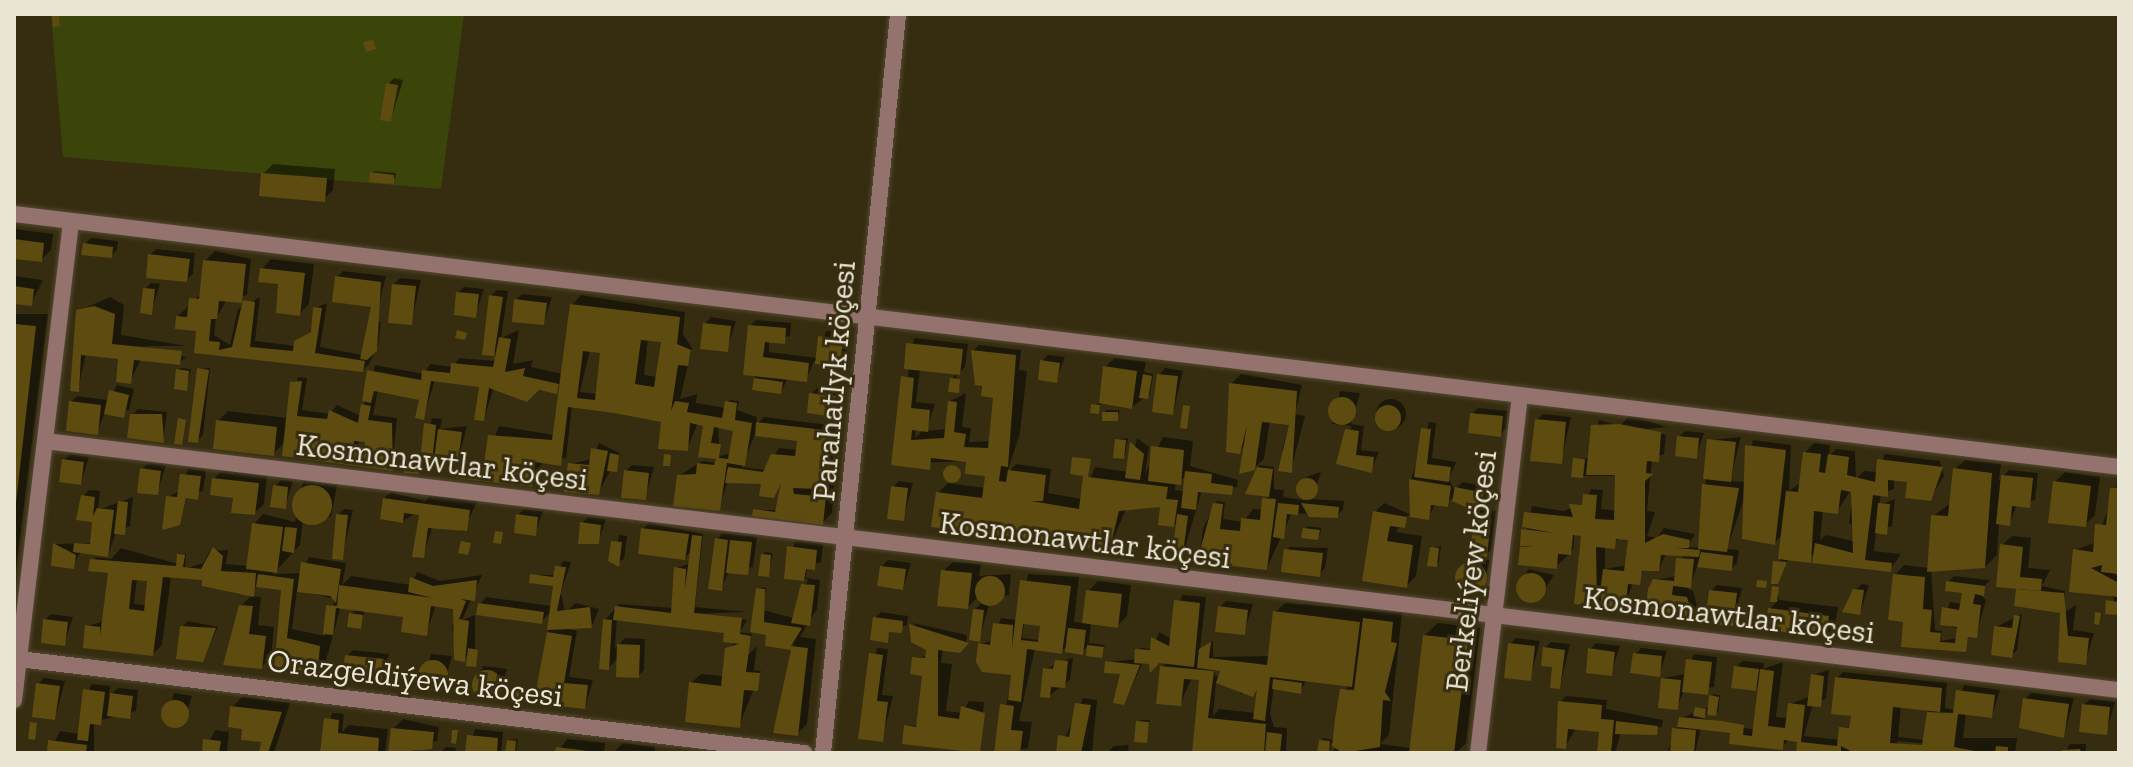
<!DOCTYPE html>
<html>
<head>
<meta charset="utf-8">
<style>
  body { margin:0 }
  #map { position:relative; width:2133px; height:767px; overflow:hidden; background:#362d11; font-family:"Zilla Slab",serif }
  div>[style] { position:absolute }
  .green>* { inset:0; background:#3b450a }
  .shadow>* { inset:0; background:#0007 }
  .round { border-radius:50% }
  .building>* { inset:0; background:#5e4b0f }
  .roads { filter:drop-shadow(0 0 2px #534a30) drop-shadow(0 0 2px #534a30) }
  .minor>* { height:16px; margin:-8px; padding:0 8px; transform-origin:8px; border-radius:8px; background:#94726e }
  .tertiary>* { height:16px; margin:-8px; padding:0 8px; transform-origin:8px; border-radius:8px; background:#94726e }
  span { translate:-50% -50%; white-space:nowrap; text-align:center; line-height:1.15; -webkit-text-stroke:6px #362d11; paint-order:stroke }
  .street-label { font-size:32px; color:#ebe5d5 }
  .frame { position:absolute; inset:0; border:16px solid #ebe5d5; pointer-events:none }
</style>
</head>
<body>
<div id="map">
  <div class="green">
    <i style="clip-path:polygon(51px 14px,464px 14px,441px 189px,63px 157px)"></i>
  </div>
  <div class="shadow">
    <i style="clip-path:polygon(394px 78px,403px 80px,391px 120px,388px 84px)"></i>
    <i style="clip-path:polygon(273px 164px,335px 169px,333px 190px,324px 199px,263px 174px)"></i>
    <i style="clip-path:polygon(374px 171px,396px 173px,395px 179px,372px 173px)"></i>
    <i style="clip-path:polygon(14px 229px,53px 234px,51px 250px,41px 260px,14px 257px)"></i>
    <i style="clip-path:polygon(91px 238px,118px 241px,117px 250px,111px 256px,85px 244px)"></i>
    <i style="clip-path:polygon(156px 249px,195px 253px,193px 274px,186px 280px,150px 255px)"></i>
    <i style="clip-path:polygon(215px 251px,251px 259px,247px 295px,227px 300px,216px 318px,214px 335px,230px 345px,238px 309px,260px 297px,255px 341px,296px 346px,313px 330px,315px 308px,327px 303px,320px 347px,363px 355px,373px 305px,337px 277px,343px 271px,386px 276px,375px 321px,381px 322px,378px 346px,369px 364px,363px 370px,196px 351px,198px 329px,178px 316px,202px 293px,205px 261px)"></i>
    <i style="clip-path:polygon(271px 259px,314px 264px,309px 304px,299px 314px,280px 282px,262px 269px)"></i>
    <i style="clip-path:polygon(14px 276px,43px 280px,31px 304px,14px 302px)"></i>
    <i style="clip-path:polygon(400px 278px,421px 280px,411px 323px,394px 284px)"></i>
    <i style="clip-path:polygon(151px 283px,160px 284px,151px 312px,145px 289px)"></i>
    <i style="clip-path:polygon(464px 287px,484px 289px,475px 316px,458px 293px)"></i>
    <i style="clip-path:polygon(evenodd,497px 290px,508px 291px,501px 338px,519px 330px,513px 364px,533px 360px,531px 367px,563px 374px,572px 305px,581px 295px,685px 312px,683px 334px,692px 348px,680px 399px,697px 394px,696px 403px,726px 408px,729px 400px,739px 401px,737px 410px,757px 417px,756px 425px,764px 417px,838px 426px,832px 513px,822px 523px,755px 510px,778px 510px,784px 482px,778px 481px,774px 496px,763px 482px,728px 481px,719px 509px,679px 476px,702px 461px,718px 463px,719px 456px,709px 456px,706px 424px,698px 423px,687px 449px,663px 420px,572px 406px,566px 458px,543px 461px,531px 485px,459px 468px,482px 468px,499px 426px,555px 435px,562px 386px,556px 392px,494px 387px,484px 419px,481px 385px,435px 380px,423px 418px,421px 398px,378px 390px,373px 415px,397px 418px,392px 469px,285px 442px,273px 454px,218px 421px,228px 411px,288px 418px,298px 377px,307px 378px,302px 410px,330px 414px,337px 405px,361px 416px,375px 365px,424px 374px,430px 364px,453px 367px,459px 358px,496px 361px,490px 296px,497px 290px,648px 338px,663px 340px,657px 377px,644px 375px,648px 338px,497px 290px,590px 350px,602px 351px,597px 394px,580px 392px,590px 350px,497px 290px,718px 426px,735px 429px,731px 453px,720px 456px,718px 426px,497px 290px,755px 434px,781px 437px,802px 439px,798px 450px,779px 448px,765px 470px,742px 467px,755px 434px,497px 290px,359px 440px,367px 441px,366px 448px,358px 447px,359px 440px)"></i>
    <i style="clip-path:polygon(522px 294px,552px 297px,544px 323px,516px 300px)"></i>
    <i style="clip-path:polygon(110px 297px,124px 305px,121px 335px,187px 346px,143px 346px,186px 357px,179px 363px,141px 359px,130px 382px,121px 357px,86px 354px,78px 390px,78px 311px)"></i>
    <i style="clip-path:polygon(14px 314px,48px 314px,14px 586px)"></i>
    <i style="clip-path:polygon(711px 317px,736px 321px,727px 350px,705px 324px)"></i>
    <i style="clip-path:polygon(756px 320px,791px 323px,790px 336px,769px 341px,769px 352px,818px 358px,826px 331px,848px 333px,846px 358px,814px 361px,806px 380px,788px 378px,781px 392px,755px 379px,750px 326px)"></i>
    <i style="clip-path:polygon(evenodd,914px 338px,968px 344px,965px 367px,956px 376px,961px 388px,952px 379px,957px 373px,920px 369px,916px 402px,935px 404px,926px 431px,947px 429px,950px 401px,966px 393px,962px 427px,971px 428px,969px 442px,991px 441px,996px 396px,983px 395px,973px 351px,979px 345px,1021px 350px,1019px 370px,1027px 371px,1020px 433px,1007px 473px,1016px 464px,1051px 469px,1048px 493px,1082px 499px,1095px 467px,1128px 472px,1137px 438px,1149px 447px,1145px 474px,1163px 437px,1193px 441px,1190px 466px,1238px 480px,1237px 487px,1202px 490px,1182px 558px,1179px 520px,1174px 525px,1163px 505px,1126px 509px,1109px 549px,938px 493px,948px 483px,985px 488px,987px 474px,969px 461px,893px 464px,914px 338px,916px 429px,924px 429px,915px 438px,916px 429px,914px 338px,1187px 476px,1185px 491px,1175px 490px,1176px 482px,1187px 476px)"></i>
    <i style="clip-path:polygon(1048px 355px,1065px 357px,1056px 380px,1042px 361px)"></i>
    <i style="clip-path:polygon(1115px 358px,1146px 362px,1144px 372px,1153px 374px,1150px 394px,1132px 407px,1102px 401px,1098px 412px,1093px 405px,1101px 403px,1105px 367px)"></i>
    <i style="clip-path:polygon(180px 368px,191px 369px,186px 389px,178px 370px)"></i>
    <i style="clip-path:polygon(210px 368px,203px 435px,197px 441px,199px 369px)"></i>
    <i style="clip-path:polygon(1165px 368px,1183px 371px,1173px 413px,1159px 375px)"></i>
    <i style="clip-path:polygon(1241px 374px,1302px 385px,1295px 414px,1305px 416px,1291px 470px,1282px 449px,1291px 423px,1270px 421px,1264px 459px,1254px 468px,1245px 446px,1239px 452px,1231px 384px)"></i>
    <i style="clip-path:polygon(117px 385px,134px 389px,129px 410px,105px 412px,97px 433px,71px 402px,77px 396px,109px 400px)"></i>
    <i style="clip-path:polygon(817px 388px,843px 391px,834px 414px,811px 394px)"></i>
    <i style="clip-path:polygon(1340px 391px,1360px 393px,1351px 424px,1364px 426px,1361px 450px,1379px 452px,1371px 470px,1338px 462px,1352px 426px,1332px 424px)"></i>
    <i class="round" style="left:1376px;top:399px;width:30px;height:30px"></i>
    <i style="clip-path:polygon(1478px 408px,1508px 411px,1506px 428px,1500px 435px,1472px 414px)"></i>
    <i style="clip-path:polygon(138px 409px,167px 412px,163px 441px,132px 415px)"></i>
    <i style="clip-path:polygon(1120px 410px,1117px 419px,1104px 413px,1106px 410px)"></i>
    <i style="clip-path:polygon(1543px 414px,1571px 417px,1561px 462px,1537px 420px)"></i>
    <i style="clip-path:polygon(evenodd,1630px 415px,1666px 427px,1646px 429px,1666px 435px,1664px 454px,1652px 459px,1647px 511px,1655px 512px,1647px 536px,1657px 538px,1664px 528px,1695px 534px,1688px 547px,1700px 548px,1709px 440px,1741px 437px,1730px 481px,1744px 482px,1746px 493px,1727px 549px,1739px 550px,1737px 563px,1731px 569px,1698px 565px,1690px 585px,1678px 584px,1693px 591px,1699px 612px,1693px 618px,1655px 580px,1677px 576px,1684px 553px,1666px 554px,1659px 569px,1646px 569px,1633px 582px,1624px 610px,1604px 597px,1597px 604px,1583px 534px,1575px 533px,1573px 550px,1556px 567px,1520px 563px,1532px 506px,1563px 511px,1584px 504px,1591px 489px,1603px 490px,1601px 509px,1619px 511px,1620px 468px,1612px 476px,1582px 476px,1575px 459px,1590px 458px,1599px 420px,1620px 426px,1630px 415px,1624px 537px,1630px 538px,1627px 565px,1605px 569px,1605px 546px,1624px 537px)"></i>
    <i style="clip-path:polygon(432px 418px,442px 419px,440px 429px,467px 426px,458px 460px,422px 459px)"></i>
    <i style="clip-path:polygon(1429px 422px,1436px 423px,1432px 458px,1456px 462px,1449px 479px,1454px 490px,1463px 482px,1489px 487px,1480px 510px,1496px 511px,1492px 549px,1486px 555px,1480px 512px,1453px 499px,1436px 503px,1428px 518px,1408px 515px,1396px 532px,1422px 536px,1416px 576px,1406px 586px,1375px 512px,1384px 503px,1412px 515px,1411px 480px)"></i>
    <i style="clip-path:polygon(1685px 431px,1704px 433px,1696px 457px,1679px 437px)"></i>
    <i style="clip-path:polygon(1128px 438px,1125px 455px,1123px 457px,1117px 440px)"></i>
    <i style="clip-path:polygon(evenodd,1753px 440px,1791px 445px,1789px 491px,1801px 482px,1805px 453px,1814px 443px,1830px 445px,1829px 456px,1836px 449px,1855px 451px,1856px 479px,1864px 471px,1878px 472px,1885px 454px,1940px 461px,1944px 476px,1930px 499px,1909px 480px,1894px 479px,1894px 489px,1881px 494px,1879px 505px,1895px 499px,1892px 526px,1876px 531px,1874px 551px,1901px 554px,1890px 570px,1815px 555px,1789px 558px,1777px 582px,1783px 534px,1774px 543px,1754px 475px,1744px 474px,1753px 440px,1854px 485px,1849px 524px,1859px 525px,1857px 542px,1826px 535px,1820px 540px,1823px 510px,1837px 512px,1854px 485px)"></i>
    <i style="clip-path:polygon(599px 443px,620px 453px,598px 493px,570px 464px,592px 459px)"></i>
    <i style="clip-path:polygon(70px 454px,89px 457px,81px 483px,64px 460px)"></i>
    <i style="clip-path:polygon(1965px 460px,2001px 464px,1999px 480px,2009px 470px,2038px 473px,2035px 500px,2017px 505px,2009px 524px,1999px 523px,1997px 555px,1984px 568px,1931px 569px,1935px 630px,1942px 631px,1941px 641px,1969px 636px,1965px 650px,1929px 646px,1906px 620px,1895px 575px,1904px 565px,1929px 568px,1933px 516px,1951px 503px,1955px 469px)"></i>
    <i style="clip-path:polygon(148px 463px,166px 465px,157px 493px,142px 469px)"></i>
    <i style="clip-path:polygon(632px 465px,654px 467px,645px 498px,626px 471px)"></i>
    <i style="clip-path:polygon(952px 465px,959px 468px,954px 480px,946px 476px)"></i>
    <i style="clip-path:polygon(1259px 465px,1274px 467px,1274px 489px,1284px 490px,1283px 497px,1304px 500px,1306px 477px,1321px 472px,1312px 499px,1344px 501px,1343px 509px,1337px 516px,1292px 513px,1267px 568px,1199px 560px,1203px 528px,1217px 501px,1225px 502px,1223px 519px,1243px 522px,1253px 509px,1263px 510px,1268px 495px,1247px 492px)"></i>
    <i style="clip-path:polygon(188px 468px,206px 471px,203px 491px,187px 496px,181px 520px,164px 528px,168px 497px,180px 491px)"></i>
    <i style="clip-path:polygon(223px 469px,267px 474px,264px 504px,254px 513px,214px 479px)"></i>
    <i style="clip-path:polygon(2065px 472px,2100px 477px,2095px 515px,2085px 525px,2055px 482px)"></i>
    <i style="clip-path:polygon(281px 480px,293px 481px,285px 507px,275px 486px)"></i>
    <i style="clip-path:polygon(evenodd,303px 481px,337px 485px,331px 517px,303px 520px,300px 545px,273px 574px,302px 573px,309px 557px,346px 563px,342px 585px,351px 576px,411px 585px,417px 572px,440px 581px,482px 575px,462px 620px,475px 615px,475px 664px,469px 654px,464px 659px,460px 632px,452px 631px,455px 607px,436px 605px,426px 634px,406px 611px,365px 610px,360px 627px,351px 614px,357px 609px,341px 606px,325px 664px,316px 674px,276px 669px,284px 584px,256px 585px,252px 596px,261px 597px,258px 625px,274px 627px,271px 658px,261px 667px,225px 663px,241px 606px,252px 595px,232px 593px,240px 584px,171px 576px,162px 645px,153px 654px,85px 646px,87px 626px,104px 621px,110px 572px,94px 557px,111px 559px,121px 548px,178px 564px,186px 553px,185px 569px,203px 563px,210px 551px,228px 550px,226px 564px,249px 566px,254px 524px,263px 514px,295px 522px,303px 481px,137px 578px,149px 580px,146px 605px,134px 604px,137px 578px,303px 481px,297px 590px,335px 599px,325px 636px,292px 629px,297px 590px)"></i>
    <i style="clip-path:polygon(899px 481px,913px 483px,903px 519px,893px 487px)"></i>
    <i style="clip-path:polygon(2118px 482px,2119px 572px,2108px 570px,2119px 577px,2117px 613px,2113px 597px,2097px 592px,2075px 550px,2096px 542px)"></i>
    <i style="clip-path:polygon(89px 490px,100px 491px,98px 510px,133px 497px,130px 526px,116px 532px,108px 555px,81px 551px,73px 566px,55px 544px,92px 543px,95px 520px,83px 496px)"></i>
    <i style="clip-path:polygon(391px 492px,425px 501px,432px 494px,478px 500px,463px 531px,433px 525px,423px 556px,421px 510px,403px 521px,384px 498px)"></i>
    <i style="clip-path:polygon(344px 509px,353px 510px,342px 558px,338px 515px)"></i>
    <i style="clip-path:polygon(524px 509px,543px 511px,535px 534px,518px 515px)"></i>
    <i style="clip-path:polygon(588px 517px,606px 519px,598px 542px,582px 523px)"></i>
    <i style="clip-path:polygon(649px 523px,703px 534px,695px 607px,747px 612px,690px 614px,747px 620px,740px 632px,752px 634px,747px 656px,757px 646px,754px 670px,761px 671px,739px 726px,691px 683px,701px 674px,724px 676px,733px 643px,725px 641px,729px 631px,617px 618px,615px 648px,625px 638px,645px 639px,644px 670px,638px 676px,618px 658px,608px 668px,605px 620px,619px 604px,673px 608px,676px 568px,691px 563px,692px 550px,685px 558px,643px 529px)"></i>
    <i style="clip-path:polygon(1307px 526px,1321px 528px,1320px 535px,1305px 529px)"></i>
    <i style="clip-path:polygon(723px 533px,757px 537px,753px 567px,729px 571px,721px 589px,717px 539px)"></i>
    <i style="clip-path:polygon(619px 535px,627px 536px,624px 559px,613px 565px)"></i>
    <i style="clip-path:polygon(evenodd,2012px 536px,2031px 538px,2028px 568px,2050px 570px,2042px 586px,2065px 591px,2063px 613px,2076px 605px,2073px 630px,2094px 633px,2085px 663px,2060px 660px,2062px 611px,2016px 605px,2021px 587px,1998px 585px,2002px 545px,2012px 536px,2029px 588px,2035px 588px,2023px 600px,2020px 597px,2029px 588px)"></i>
    <i style="clip-path:polygon(795px 541px,823px 544px,821px 562px,807px 567px,806px 578px,820px 580px,817px 609px,800px 637px,816px 639px,807px 724px,797px 734px,775px 731px,794px 643px,790px 647px,766px 633px,757px 589px,766px 587px,763px 610px,793px 618px,808px 579px,786px 577px)"></i>
    <i style="clip-path:polygon(1441px 546px,1439px 562px,1436px 565px,1432px 548px)"></i>
    <i style="clip-path:polygon(1289px 547px,1328px 548px,1325px 568px,1319px 575px,1283px 570px)"></i>
    <i style="clip-path:polygon(765px 552px,773px 553px,768px 575px,763px 554px)"></i>
    <i style="clip-path:polygon(1468px 558px,1490px 560px,1481px 593px,1459px 590px)"></i>
    <i style="clip-path:polygon(888px 560px,911px 563px,903px 588px,882px 566px)"></i>
    <i style="clip-path:polygon(563px 561px,571px 562px,561px 592px,565px 612px,576px 603px,599px 609px,592px 626px,560px 627px,577px 631px,569px 677px,593px 680px,585px 707px,510px 698px,513px 687px,538px 694px,551px 612px,542px 621px,480px 604px,486px 597px,552px 606px,555px 584px,532px 575px,556px 575px)"></i>
    <i style="clip-path:polygon(953px 562px,981px 564px,979px 576px,1011px 574px,1009px 595px,976px 599px,968px 607px,943px 571px)"></i>
    <i style="clip-path:polygon(1528px 569px,1554px 575px,1539px 599px,1517px 596px)"></i>
    <i style="clip-path:polygon(evenodd,1028px 574px,1079px 577px,1074px 622px,1084px 623px,1088px 591px,1098px 581px,1131px 585px,1127px 616px,1117px 626px,1091px 622px,1089px 643px,1105px 645px,1102px 656px,1089px 645px,1082px 652px,1068px 645px,1061px 652px,1035px 648px,1019px 721px,1032px 722px,1028px 748px,996px 753px,1013px 673px,981px 644px,993px 640px,1001px 618px,1017px 620px,1028px 574px,1043px 620px,1040px 640px,1022px 638px,1024px 622px,1043px 620px)"></i>
    <i style="clip-path:polygon(1954px 576px,1990px 580px,1979px 593px,1986px 600px,1976px 636px,1942px 623px,1950px 602px,1962px 604px,1965px 591px,1948px 582px)"></i>
    <i style="clip-path:polygon(1862px 584px,1869px 585px,1860px 613px,1855px 590px)"></i>
    <i style="clip-path:polygon(1717px 585px,1742px 588px,1733px 624px,1711px 591px)"></i>
    <i style="clip-path:polygon(1776px 585px,1779px 600px,1838px 607px,1835px 626px,1826px 635px,1770px 609px,1778px 600px,1772px 600px)"></i>
    <i style="clip-path:polygon(evenodd,1182px 595px,1206px 597px,1200px 649px,1213px 641px,1213px 657px,1270px 656px,1275px 612px,1285px 603px,1402px 613px,1389px 735px,1380px 744px,1411px 748px,1425px 635px,1438px 623px,1480px 628px,1466px 743px,1456px 753px,1331px 753px,1338px 746px,1331px 743px,1330px 753px,1319px 753px,1323px 738px,1334px 740px,1348px 684px,1307px 679px,1300px 692px,1274px 687px,1270px 714px,1274px 727px,1287px 728px,1286px 753px,1168px 753px,1194px 753px,1201px 679px,1192px 678px,1180px 704px,1162px 667px,1167px 662px,1153px 657px,1143px 662px,1124px 703px,1122px 672px,1107px 662px,1136px 659px,1140px 648px,1153px 649px,1159px 632px,1172px 639px,1182px 595px,1214px 668px,1220px 669px,1219px 676px,1215px 676px,1214px 668px,1182px 595px,1216px 681px,1243px 685px,1240px 694px,1259px 689px,1256px 713px,1219px 709px,1213px 716px,1216px 681px)"></i>
    <i style="clip-path:polygon(1226px 601px,1253px 604px,1244px 633px,1220px 607px)"></i>
    <i style="clip-path:polygon(981px 603px,989px 605px,979px 640px,975px 610px)"></i>
    <i style="clip-path:polygon(881px 612px,908px 616px,907px 625px,890px 630px,887px 641px,875px 618px)"></i>
    <i style="clip-path:polygon(51px 614px,73px 617px,64px 644px,45px 620px)"></i>
    <i style="clip-path:polygon(2022px 614px,2017px 650px,2011px 656px,1996px 627px)"></i>
    <i style="clip-path:polygon(188px 621px,218px 627px,202px 660px,182px 627px)"></i>
    <i style="clip-path:polygon(913px 623px,967px 635px,966px 644px,943px 648px,941px 663px,952px 664px,946px 711px,962px 713px,969px 701px,984px 702px,979px 750px,906px 726px,918px 725px,925px 672px,914px 658px,927px 656px,929px 644px)"></i>
    <i style="clip-path:polygon(1516px 638px,1540px 641px,1530px 679px,1510px 644px)"></i>
    <i style="clip-path:polygon(1551px 642px,1570px 644px,1560px 687px,1545px 648px)"></i>
    <i style="clip-path:polygon(1596px 643px,1620px 646px,1611px 674px,1590px 649px)"></i>
    <i style="clip-path:polygon(877px 648px,888px 649px,882px 695px,893px 696px,882px 740px,860px 737px)"></i>
    <i style="clip-path:polygon(1641px 648px,1667px 651px,1659px 675px,1635px 654px)"></i>
    <i style="clip-path:polygon(353px 650px,389px 654px,380px 683px,347px 656px)"></i>
    <i style="clip-path:polygon(431px 654px,452px 656px,442px 690px,422px 687px)"></i>
    <i style="clip-path:polygon(1694px 654px,1717px 657px,1714px 687px,1684px 690px,1677px 708px,1663px 678px,1686px 674px)"></i>
    <i style="clip-path:polygon(1073px 657px,1070px 680px,1049px 696px,1045px 669px)"></i>
    <i style="clip-path:polygon(evenodd,1742px 661px,1764px 663px,1763px 669px,1783px 662px,1776px 717px,1788px 718px,1790px 704px,1811px 696px,1813px 675px,1829px 670px,1826px 699px,1813px 704px,1804px 736px,1840px 740px,1841px 728px,1852px 727px,1853px 711px,1837px 678px,1843px 672px,1947px 683px,1945px 708px,1955px 710px,1964px 685px,2000px 690px,1992px 716px,1966px 713px,1963px 738px,2017px 738px,2015px 753px,1798px 753px,1801px 740px,1789px 739px,1782px 748px,1731px 742px,1735px 731px,1701px 727px,1695px 753px,1667px 753px,1681px 718px,1709px 707px,1713px 694px,1720px 695px,1718px 712px,1697px 717px,1755px 730px,1760px 684px,1756px 689px,1736px 667px,1742px 661px,1901px 706px,1929px 709px,1924px 740px,1898px 737px,1901px 706px,1742px 661px,1897px 741px,1932px 744px,1931px 748px,1897px 745px,1897px 741px)"></i>
    <i style="clip-path:polygon(483px 666px,507px 669px,498px 698px,474px 695px)"></i>
    <i style="clip-path:polygon(44px 678px,65px 681px,55px 718px,38px 684px)"></i>
    <i style="clip-path:polygon(91px 684px,110px 686px,109px 696px,118px 688px,138px 690px,136px 711px,94px 722px,94px 753px,49px 753px,60px 731px,79px 734px)"></i>
    <i style="clip-path:polygon(174px 693px,192px 696px,183px 725px,165px 723px)"></i>
    <i style="clip-path:polygon(2031px 693px,2074px 698px,2064px 736px,2025px 699px)"></i>
    <i style="clip-path:polygon(1566px 696px,1607px 700px,1606px 709px,1663px 720px,1662px 727px,1621px 732px,1615px 753px,1599px 753px,1601px 730px,1576px 728px,1565px 747px,1560px 702px)"></i>
    <i style="clip-path:polygon(242px 697px,290px 703px,274px 753px,261px 753px,263px 741px,232px 707px)"></i>
    <i style="clip-path:polygon(1083px 698px,1097px 700px,1092px 753px,1058px 753px)"></i>
    <i style="clip-path:polygon(2090px 699px,2115px 702px,2106px 733px,2084px 705px)"></i>
    <i style="clip-path:polygon(332px 713px,344px 714px,342px 732px,349px 725px,388px 729px,385px 753px,322px 753px)"></i>
    <i style="clip-path:polygon(403px 719px,439px 727px,437px 741px,418px 745px,417px 753px,390px 753px,393px 729px)"></i>
    <i style="clip-path:polygon(1141px 720px,1150px 720px,1146px 741px,1138px 722px)"></i>
    <i style="clip-path:polygon(475px 729px,503px 732px,501px 753px,467px 753px)"></i>
    <i style="clip-path:polygon(215px 730px,229px 732px,227px 753px,204px 753px)"></i>
    <i style="clip-path:polygon(518px 739px,516px 753px,507px 753px,509px 740px)"></i>
    <i style="clip-path:polygon(567px 739px,605px 743px,604px 753px,557px 753px)"></i>
    <i style="clip-path:polygon(623px 743px,655px 747px,655px 753px,613px 753px)"></i>
    <i style="clip-path:polygon(2070px 744px,2086px 744px,2086px 753px,2064px 753px)"></i>
    <i style="clip-path:polygon(1128px 745px,1129px 753px,1107px 753px,1114px 746px)"></i>
    <i style="clip-path:polygon(446px 747px,456px 748px,455px 753px,440px 753px)"></i>
  </div>
  <div class="building">
    <i style="clip-path:polygon(59px 15px,60px 26px,53px 27px,52px 16px)"></i>
    <i style="clip-path:polygon(373px 40px,376px 49px,366px 52px,363px 42px)"></i>
    <i style="clip-path:polygon(386px 83px,398px 85px,391px 122px,380px 120px)"></i>
    <i style="clip-path:polygon(370px 172px,394px 175px,394px 184px,369px 182px)"></i>
    <i style="clip-path:polygon(261px 173px,327px 178px,325px 202px,259px 196px)"></i>
    <i style="clip-path:polygon(14px 239px,44px 243px,42px 262px,14px 259px)"></i>
    <i style="clip-path:polygon(83px 243px,113px 247px,112px 258px,81px 255px)"></i>
    <i style="clip-path:polygon(148px 254px,190px 259px,187px 282px,146px 278px)"></i>
    <i style="clip-path:polygon(203px 260px,246px 264px,242px 303px,219px 301px,217px 319px,211px 319px,209px 341px,220px 342px,219px 350px,232px 347px,243px 300px,255px 302px,250px 347px,293px 351px,294px 341px,311px 332px,313px 307px,322px 308px,315px 353px,365px 361px,363px 372px,194px 353px,196px 331px,175px 329px,176px 316px,187px 317px,189px 298px,199px 299px)"></i>
    <i style="clip-path:polygon(260px 268px,305px 273px,300px 316px,276px 313px,278px 284px,258px 282px)"></i>
    <i style="clip-path:polygon(335px 276px,381px 282px,377px 351px,367px 360px,360px 359px,371px 307px,332px 302px)"></i>
    <i style="clip-path:polygon(392px 284px,416px 286px,412px 325px,388px 323px)"></i>
    <i style="clip-path:polygon(14px 286px,34px 289px,32px 306px,14px 304px)"></i>
    <i style="clip-path:polygon(143px 288px,155px 289px,152px 315px,140px 313px)"></i>
    <i style="clip-path:polygon(456px 292px,479px 294px,476px 318px,454px 315px)"></i>
    <i style="clip-path:polygon(489px 295px,503px 297px,494px 356px,482px 355px)"></i>
    <i style="clip-path:polygon(514px 299px,547px 303px,544px 325px,512px 322px)"></i>
    <i style="clip-path:polygon(evenodd,570px 304px,680px 317px,677px 344px,691px 350px,688px 366px,678px 365px,671px 411px,675px 401px,689px 403px,687px 412px,722px 418px,725px 401px,737px 403px,735px 420px,752px 423px,745px 466px,727px 463px,720px 511px,673px 506px,677px 475px,696px 474px,697px 463px,714px 465px,716px 459px,698px 457px,703px 426px,690px 423px,688px 451px,658px 449px,661px 422px,614px 413px,568px 407px,561px 466px,535px 462px,532px 487px,456px 478px,457px 467px,478px 469px,484px 463px,488px 435px,552px 440px,570px 304px,641px 340px,661px 342px,654px 387px,635px 384px,641px 340px,570px 304px,583px 351px,600px 353px,595px 400px,577px 398px,583px 351px,570px 304px,714px 427px,733px 431px,728px 459px,719px 458px,721px 444px,711px 443px,714px 427px)"></i>
    <i style="clip-path:polygon(94px 306px,115px 314px,112px 344px,182px 351px,180px 365px,134px 360px,131px 384px,116px 382px,118px 359px,81px 355px,79px 392px,70px 391px,76px 310px)"></i>
    <i style="clip-path:polygon(703px 323px,731px 326px,728px 352px,700px 349px)"></i>
    <i style="clip-path:polygon(14px 324px,36px 326px,16px 503px,14px 503px)"></i>
    <i style="clip-path:polygon(748px 325px,786px 328px,785px 344px,765px 342px,763px 357px,809px 363px,807px 382px,743px 375px)"></i>
    <i style="clip-path:polygon(457px 330px,467px 333px,465px 340px,455px 338px)"></i>
    <i style="clip-path:polygon(818px 336px,843px 339px,840px 366px,815px 364px)"></i>
    <i style="clip-path:polygon(499px 337px,511px 339px,505px 372px,525px 368px,523px 376px,559px 384px,557px 394px,539px 390px,527px 402px,489px 388px,484px 421px,474px 420px,479px 387px,431px 381px,424px 420px,415px 418px,419px 400px,374px 391px,371px 403px,362px 401px,367px 370px,421px 380px,422px 370px,450px 373px,451px 363px,493px 367px)"></i>
    <i style="clip-path:polygon(906px 343px,963px 349px,960px 375px,904px 369px)"></i>
    <i style="clip-path:polygon(971px 350px,1016px 355px,1008px 467px,1001px 466px,999px 481px,1006px 482px,1008px 470px,1046px 475px,1043px 501px,1031px 501px,1079px 509px,1083px 476px,1070px 474px,1072px 457px,1091px 459px,1088px 477px,1168px 487px,1166px 499px,1178px 500px,1174px 527px,1158px 525px,1160px 507px,1119px 511px,1109px 551px,931px 527px,936px 492px,982px 498px,985px 476px,965px 474px,966px 462px,931px 458px,930px 470px,891px 465px,901px 376px,914px 378px,911px 408px,930px 410px,928px 432px,912px 430px,911px 440px,944px 438px,948px 401px,957px 402px,954px 432px,966px 434px,964px 447px,988px 448px,993px 398px,981px 396px,982px 386px,975px 385px)"></i>
    <i style="clip-path:polygon(1040px 360px,1060px 363px,1057px 383px,1038px 380px)"></i>
    <i style="clip-path:polygon(1103px 366px,1137px 371px,1132px 409px,1099px 403px)"></i>
    <i style="clip-path:polygon(197px 368px,209px 370px,198px 443px,188px 442px)"></i>
    <i style="clip-path:polygon(176px 369px,189px 371px,187px 391px,174px 389px)"></i>
    <i style="clip-path:polygon(1143px 374px,1152px 376px,1148px 399px,1139px 398px)"></i>
    <i style="clip-path:polygon(1157px 374px,1178px 376px,1173px 415px,1152px 412px)"></i>
    <i style="clip-path:polygon(754px 378px,783px 382px,781px 394px,752px 390px)"></i>
    <i style="clip-path:polygon(950px 378px,960px 379px,959px 393px,948px 392px)"></i>
    <i style="clip-path:polygon(evenodd,302px 381px,297px 416px,327px 419px,329px 410px,358px 423px,361px 404px,371px 406px,368px 420px,392px 423px,393px 471px,282px 456px,290px 382px,302px 381px,354px 441px,365px 442px,364px 450px,353px 448px,354px 441px)"></i>
    <i style="clip-path:polygon(1229px 383px,1297px 391px,1292px 473px,1278px 471px,1289px 425px,1262px 422px,1255px 470px,1239px 474px,1247px 425px,1240px 454px,1226px 452px)"></i>
    <i style="clip-path:polygon(109px 390px,129px 395px,124px 418px,104px 414px)"></i>
    <i style="clip-path:polygon(809px 393px,837px 396px,835px 417px,807px 413px)"></i>
    <i class="round" style="left:1328px;top:397px;width:28px;height:28px"></i>
    <i style="clip-path:polygon(69px 401px,101px 405px,98px 435px,66px 431px)"></i>
    <i style="clip-path:polygon(1091px 404px,1100px 405px,1099px 414px,1090px 413px)"></i>
    <i class="round" style="left:1375px;top:405px;width:26px;height:26px"></i>
    <i style="clip-path:polygon(1183px 405px,1190px 406px,1187px 429px,1180px 428px)"></i>
    <i style="clip-path:polygon(1102px 412px,1118px 412px,1118px 421px,1102px 421px)"></i>
    <i style="clip-path:polygon(1470px 413px,1503px 416px,1501px 437px,1468px 433px)"></i>
    <i style="clip-path:polygon(130px 414px,162px 414px,164px 443px,127px 438px)"></i>
    <i style="clip-path:polygon(178px 418px,186px 420px,182px 445px,174px 444px)"></i>
    <i style="clip-path:polygon(1535px 419px,1566px 422px,1562px 464px,1530px 461px)"></i>
    <i style="clip-path:polygon(216px 420px,277px 427px,274px 456px,213px 449px)"></i>
    <i style="clip-path:polygon(evenodd,756px 422px,833px 431px,823px 525px,752px 516px,753px 509px,775px 512px,781px 483px,774px 498px,759px 496px,761px 484px,725px 483px,728px 467px,763px 472px,771px 454px,795px 456px,797px 441px,755px 436px,756px 422px,793px 488px,816px 489px,816px 496px,794px 494px,793px 488px)"></i>
    <i style="clip-path:polygon(424px 423px,436px 425px,432px 463px,420px 461px)"></i>
    <i style="clip-path:polygon(1619px 424px,1661px 432px,1659px 462px,1647px 461px,1646px 473px,1653px 474px,1645px 481px,1645px 543px,1663px 534px,1690px 540px,1689px 548px,1676px 548px,1700px 550px,1699px 557px,1661px 555px,1659px 571px,1642px 571px,1640px 585px,1628px 584px,1625px 612px,1601px 610px,1601px 585px,1603px 569px,1624px 571px,1628px 540px,1616px 539px,1615px 549px,1596px 547px,1597px 606px,1574px 604px,1581px 536px,1573px 535px,1571px 555px,1558px 554px,1557px 569px,1518px 565px,1520px 547px,1533px 547px,1520px 546px,1521px 529px,1554px 533px,1522px 527px,1524px 512px,1573px 517px,1569px 504px,1582px 505px,1583px 494px,1597px 495px,1595px 519px,1614px 520px,1615px 475px,1586px 475px,1591px 425px)"></i>
    <i style="clip-path:polygon(1421px 428px,1431px 429px,1427px 464px,1451px 467px,1449px 482px,1414px 477px)"></i>
    <i style="clip-path:polygon(438px 429px,462px 432px,458px 462px,434px 460px)"></i>
    <i style="clip-path:polygon(1345px 429px,1359px 431px,1356px 455px,1374px 457px,1372px 473px,1336px 464px)"></i>
    <i style="clip-path:polygon(1677px 436px,1699px 438px,1697px 459px,1675px 456px)"></i>
    <i style="clip-path:polygon(1115px 439px,1126px 440px,1124px 459px,1113px 458px)"></i>
    <i style="clip-path:polygon(1707px 439px,1736px 442px,1731px 482px,1703px 479px)"></i>
    <i style="clip-path:polygon(1130px 442px,1144px 454px,1140px 480px,1125px 478px)"></i>
    <i style="clip-path:polygon(1745px 445px,1786px 450px,1775px 545px,1742px 539px)"></i>
    <i style="clip-path:polygon(1151px 446px,1184px 450px,1181px 485px,1148px 481px)"></i>
    <i style="clip-path:polygon(591px 448px,608px 451px,599px 495px,564px 492px,568px 463px,589px 465px)"></i>
    <i style="clip-path:polygon(1803px 452px,1821px 454px,1819px 472px,1825px 473px,1828px 454px,1849px 457px,1847px 475px,1875px 482px,1877px 459px,1943px 467px,1931px 501px,1905px 498px,1907px 482px,1888px 480px,1888px 497px,1873px 495px,1865px 560px,1892px 563px,1891px 572px,1812px 563px,1815px 543px,1853px 553px,1851px 492px,1841px 490px,1838px 514px,1814px 511px,1811px 563px,1778px 559px,1786px 491px,1798px 492px)"></i>
    <i style="clip-path:polygon(610px 453px,619px 455px,617px 472px,607px 471px)"></i>
    <i style="clip-path:polygon(664px 454px,671px 455px,670px 466px,663px 466px)"></i>
    <i style="clip-path:polygon(1573px 458px,1585px 459px,1583px 478px,1571px 477px)"></i>
    <i style="clip-path:polygon(62px 459px,84px 462px,81px 485px,59px 482px)"></i>
    <i style="clip-path:polygon(405px 463px,420px 465px,419px 474px,404px 473px)"></i>
    <i class="round" style="left:943px;top:465px;width:18px;height:18px"></i>
    <i style="clip-path:polygon(1257px 467px,1273px 469px,1269px 497px,1245px 494px)"></i>
    <i style="clip-path:polygon(140px 468px,161px 471px,158px 495px,137px 493px)"></i>
    <i style="clip-path:polygon(1953px 468px,1992px 473px,1985px 568px,1927px 572px,1931px 515px,1948px 516px)"></i>
    <i style="clip-path:polygon(624px 470px,649px 473px,646px 500px,621px 498px)"></i>
    <i style="clip-path:polygon(1185px 471px,1212px 474px,1211px 483px,1233px 486px,1232px 495px,1198px 492px,1196px 510px,1181px 508px)"></i>
    <i style="clip-path:polygon(180px 474px,201px 476px,198px 500px,186px 498px,180px 525px,162px 530px,166px 496px,177px 497px)"></i>
    <i style="clip-path:polygon(2001px 475px,2033px 478px,2030px 508px,2012px 506px,2010px 526px,1996px 524px)"></i>
    <i style="clip-path:polygon(212px 478px,259px 483px,255px 515px,231px 513px,233px 498px,210px 495px)"></i>
    <i class="round" style="left:1296px;top:478px;width:22px;height:22px"></i>
    <i style="clip-path:polygon(1409px 479px,1451px 486px,1448px 507px,1431px 505px,1429px 520px,1410px 517px)"></i>
    <i style="clip-path:polygon(2053px 481px,2091px 486px,2086px 527px,2048px 523px)"></i>
    <i style="clip-path:polygon(1702px 484px,1739px 488px,1727px 552px,1698px 549px)"></i>
    <i style="clip-path:polygon(273px 485px,288px 487px,286px 509px,270px 507px)"></i>
    <i class="round" style="left:292px;top:485px;width:40px;height:40px"></i>
    <i style="clip-path:polygon(891px 486px,908px 488px,904px 521px,887px 519px)"></i>
    <i style="clip-path:polygon(1455px 487px,1484px 493px,1479px 513px,1452px 501px)"></i>
    <i style="clip-path:polygon(2110px 488px,2119px 488px,2119px 574px,2101px 572px,2102px 565px,2091px 568px,2119px 583px,2119px 597px,2069px 592px,2073px 549px,2093px 552px,2095px 524px,2106px 525px)"></i>
    <i style="clip-path:polygon(81px 495px,95px 497px,93px 516px,97px 508px,114px 510px,108px 557px,73px 552px,74px 543px,90px 544px,92px 522px,76px 520px)"></i>
    <i style="clip-path:polygon(383px 498px,470px 510px,467px 531px,428px 528px,424px 558px,412px 557px,419px 515px,404px 513px,403px 523px,380px 519px)"></i>
    <i style="clip-path:polygon(1262px 498px,1276px 499px,1267px 570px,1197px 562px,1213px 503px,1223px 504px,1220px 529px,1240px 531px,1241px 518px,1260px 520px)"></i>
    <i style="clip-path:polygon(118px 501px,128px 502px,125px 535px,114px 534px)"></i>
    <i style="clip-path:polygon(1278px 503px,1299px 505px,1298px 515px,1287px 514px,1284px 539px,1273px 537px)"></i>
    <i style="clip-path:polygon(1301px 503px,1339px 507px,1338px 518px,1309px 517px)"></i>
    <i style="clip-path:polygon(1878px 503px,1890px 504px,1887px 535px,1875px 533px)"></i>
    <i style="clip-path:polygon(1373px 511px,1407px 517px,1405px 528px,1390px 526px,1387px 541px,1413px 545px,1407px 588px,1362px 581px)"></i>
    <i style="clip-path:polygon(336px 514px,348px 515px,343px 560px,332px 559px)"></i>
    <i style="clip-path:polygon(516px 514px,538px 517px,536px 536px,514px 533px)"></i>
    <i style="clip-path:polygon(1177px 514px,1188px 516px,1182px 560px,1172px 558px)"></i>
    <i style="clip-path:polygon(1474px 515px,1491px 517px,1487px 557px,1470px 556px)"></i>
    <i style="clip-path:polygon(580px 522px,601px 525px,599px 544px,578px 544px)"></i>
    <i style="clip-path:polygon(252px 523px,283px 527px,277px 573px,246px 569px)"></i>
    <i style="clip-path:polygon(285px 527px,297px 528px,294px 553px,282px 551px)"></i>
    <i style="clip-path:polygon(641px 528px,689px 534px,685px 560px,638px 554px)"></i>
    <i style="clip-path:polygon(1303px 528px,1320px 530px,1318px 540px,1301px 538px)"></i>
    <i style="clip-path:polygon(495px 531px,503px 532px,501px 544px,493px 543px)"></i>
    <i style="clip-path:polygon(692px 535px,702px 536px,694px 613px,742px 618px,740px 634px,751px 636px,746px 672px,760px 673px,758px 691px,744px 690px,740px 728px,685px 722px,689px 682px,721px 686px,725px 648px,739px 644px,723px 642px,724px 633px,613px 620px,615px 606px,671px 613px,674px 567px,686px 569px,685px 589px)"></i>
    <i style="clip-path:polygon(715px 538px,728px 540px,722px 591px,708px 589px)"></i>
    <i style="clip-path:polygon(730px 540px,752px 542px,748px 575px,726px 573px)"></i>
    <i style="clip-path:polygon(461px 541px,471px 543px,468px 555px,458px 553px)"></i>
    <i style="clip-path:polygon(611px 541px,622px 542px,619px 567px,608px 561px)"></i>
    <i style="clip-path:polygon(53px 543px,76px 555px,74px 569px,51px 566px)"></i>
    <i style="clip-path:polygon(2000px 544px,2023px 547px,2020px 577px,2042px 579px,2041px 591px,1996px 587px)"></i>
    <i style="clip-path:polygon(787px 546px,817px 550px,815px 570px,806px 569px,804px 581px,784px 579px)"></i>
    <i style="clip-path:polygon(evenodd,213px 547px,223px 556px,221px 571px,256px 573px,254px 597px,202px 586px,202px 580px,163px 577px,153px 656px,83px 648px,85px 625px,100px 627px,100px 636px,108px 573px,88px 571px,90px 559px,176px 566px,177px 554px,185px 555px,183px 567px,201px 569px,213px 547px,132px 580px,147px 581px,144px 611px,129px 609px,132px 580px)"></i>
    <i style="clip-path:polygon(1430px 547px,1439px 548px,1437px 567px,1427px 566px)"></i>
    <i style="clip-path:polygon(1284px 549px,1323px 553px,1320px 577px,1281px 572px)"></i>
    <i style="clip-path:polygon(1701px 552px,1733px 556px,1732px 571px,1697px 567px)"></i>
    <i style="clip-path:polygon(761px 554px,771px 555px,769px 577px,758px 576px)"></i>
    <i style="clip-path:polygon(1676px 558px,1694px 559px,1691px 588px,1673px 586px,1672px 595px,1687px 597px,1694px 620px,1645px 615px,1648px 589px,1653px 579px,1674px 581px)"></i>
    <i style="clip-path:polygon(1773px 561px,1787px 562px,1778px 584px,1771px 584px)"></i>
    <i style="clip-path:polygon(301px 562px,341px 569px,336px 603px,330px 596px,297px 592px)"></i>
    <i class="round" style="left:1455px;top:562px;width:32px;height:32px"></i>
    <i style="clip-path:polygon(555px 566px,566px 567px,557px 611px,590px 607px,592px 628px,547px 630px,553px 586px,529px 583px,530px 574px,553px 577px)"></i>
    <i style="clip-path:polygon(880px 566px,906px 569px,903px 590px,877px 586px)"></i>
    <i style="clip-path:polygon(941px 570px,972px 573px,968px 609px,937px 606px)"></i>
    <i class="round" style="left:1516px;top:573px;width:30px;height:30px"></i>
    <i style="clip-path:polygon(258px 574px,294px 579px,287px 638px,320px 646px,317px 676px,274px 671px,281px 590px,256px 587px)"></i>
    <i style="clip-path:polygon(1893px 574px,1925px 577px,1923px 609px,1932px 610px,1930px 632px,1941px 633px,1940px 642px,1955px 643px,1957px 627px,1940px 625px,1942px 607px,1959px 610px,1962px 593px,1945px 591px,1946px 581px,1985px 586px,1984px 596px,1975px 594px,1973px 604px,1981px 605px,1977px 638px,1968px 637px,1966px 652px,1901px 647px,1903px 622px,1888px 620px)"></i>
    <i class="round" style="left:975px;top:576px;width:30px;height:30px"></i>
    <i style="clip-path:polygon(410px 577px,433px 586px,477px 580px,475px 601px,460px 599px,466px 601px,459px 619px,469px 621px,465px 662px,454px 660px,453px 609px,431px 606px,427px 636px,401px 632px,403px 617px,336px 608px,333px 635px,323px 634px,326px 605px,337px 606px,339px 585px,433px 598px,408px 592px)"></i>
    <i style="clip-path:polygon(evenodd,1020px 580px,1071px 586px,1062px 654px,1027px 649px,1021px 702px,1008px 700px,1011px 675px,982px 672px,976px 662px,978px 643px,990px 645px,993px 623px,1013px 625px,1012px 648px,1020px 580px,1023px 624px,1040px 626px,1038px 642px,1021px 640px,1023px 624px)"></i>
    <i style="clip-path:polygon(1757px 580px,1767px 581px,1766px 588px,1756px 587px)"></i>
    <i style="clip-path:polygon(801px 584px,815px 585px,810px 626px,791px 623px)"></i>
    <i style="clip-path:polygon(1772px 586px,1779px 587px,1777px 602px,1770px 602px)"></i>
    <i style="clip-path:polygon(756px 588px,765px 589px,764px 622px,802px 628px,791px 646px,808px 648px,798px 736px,773px 733px,791px 650px,765px 646px,766px 635px,750px 632px)"></i>
    <i style="clip-path:polygon(1853px 589px,1864px 590px,1860px 615px,1842px 612px)"></i>
    <i style="clip-path:polygon(2016px 589px,2064px 593px,2068px 636px,2089px 638px,2086px 665px,2058px 662px,2060px 613px,2014px 606px)"></i>
    <i style="clip-path:polygon(1086px 590px,1122px 594px,1118px 628px,1082px 623px)"></i>
    <i style="clip-path:polygon(1709px 590px,1737px 593px,1733px 626px,1705px 623px)"></i>
    <i style="clip-path:polygon(1174px 600px,1200px 603px,1194px 667px,1159px 663px,1150px 673px,1149px 664px,1134px 663px,1135px 649px,1150px 650px,1151px 637px,1169px 646px)"></i>
    <i style="clip-path:polygon(2106px 600px,2119px 602px,2118px 615px,2105px 614px)"></i>
    <i style="clip-path:polygon(478px 603px,544px 612px,542px 624px,476px 615px)"></i>
    <i style="clip-path:polygon(239px 605px,253px 606px,249px 634px,266px 636px,262px 669px,223px 665px)"></i>
    <i style="clip-path:polygon(1218px 606px,1248px 610px,1245px 635px,1215px 632px)"></i>
    <i style="clip-path:polygon(1768px 608px,1829px 616px,1826px 637px,1765px 630px)"></i>
    <i style="clip-path:polygon(973px 609px,984px 610px,980px 642px,969px 640px)"></i>
    <i style="clip-path:polygon(1273px 611px,1360px 622px,1352px 687px,1270px 677px,1265px 721px,1253px 719px,1257px 689px,1253px 697px,1216px 683px,1220px 671px,1197px 668px,1199px 649px,1211px 642px,1209px 658px,1267px 665px)"></i>
    <i style="clip-path:polygon(2095px 612px,2101px 613px,2099px 625px,2094px 624px)"></i>
    <i style="clip-path:polygon(349px 613px,363px 615px,361px 629px,347px 627px)"></i>
    <i style="clip-path:polygon(2014px 615px,2020px 616px,2012px 658px,1991px 655px,1994px 626px,2012px 628px)"></i>
    <i style="clip-path:polygon(873px 617px,903px 621px,902px 633px,889px 632px,888px 643px,870px 640px)"></i>
    <i style="clip-path:polygon(1363px 618px,1393px 622px,1391px 642px,1397px 643px,1385px 692px,1391px 701px,1383px 700px,1380px 747px,1343px 753px,1332px 746px,1335px 719px,1340px 689px,1354px 690px)"></i>
    <i style="clip-path:polygon(43px 619px,68px 622px,65px 646px,41px 643px)"></i>
    <i style="clip-path:polygon(603px 619px,612px 620px,609px 670px,599px 669px)"></i>
    <i style="clip-path:polygon(909px 624px,969px 643px,960px 653px,938px 650px,938px 716px,959px 719px,961px 706px,985px 713px,980px 753px,902px 744px,904px 725px,916px 727px,922px 676px,910px 674px,912px 657px,925px 658px,926px 650px,911px 642px)"></i>
    <i style="clip-path:polygon(180px 626px,216px 628px,203px 662px,176px 659px)"></i>
    <i style="clip-path:polygon(1068px 628px,1086px 630px,1083px 655px,1065px 652px)"></i>
    <i style="clip-path:polygon(547px 632px,572px 636px,564px 683px,588px 685px,585px 709px,508px 700px,509px 689px,535px 696px)"></i>
    <i style="clip-path:polygon(1423px 635px,1468px 640px,1454px 753px,1409px 753px)"></i>
    <i style="clip-path:polygon(1508px 643px,1535px 646px,1531px 681px,1504px 678px)"></i>
    <i style="clip-path:polygon(617px 644px,640px 645px,639px 678px,616px 677px)"></i>
    <i style="clip-path:polygon(1087px 645px,1104px 647px,1102px 658px,1086px 656px)"></i>
    <i style="clip-path:polygon(1543px 647px,1565px 650px,1560px 689px,1550px 688px,1552px 667px,1541px 666px)"></i>
    <i style="clip-path:polygon(468px 648px,478px 650px,476px 667px,466px 666px)"></i>
    <i style="clip-path:polygon(1588px 648px,1615px 652px,1612px 676px,1586px 673px)"></i>
    <i style="clip-path:polygon(869px 653px,883px 655px,877px 701px,888px 702px,883px 742px,858px 739px)"></i>
    <i style="clip-path:polygon(1633px 653px,1662px 656px,1660px 677px,1630px 673px)"></i>
    <i style="clip-path:polygon(345px 655px,384px 659px,381px 685px,342px 680px)"></i>
    <i style="clip-path:polygon(1686px 659px,1712px 662px,1708px 695px,1682px 692px)"></i>
    <i class="round" style="left:418px;top:660px;width:30px;height:30px"></i>
    <i style="clip-path:polygon(1055px 660px,1068px 661px,1065px 688px,1051px 687px,1050px 698px,1040px 697px,1043px 668px,1053px 669px)"></i>
    <i style="clip-path:polygon(1105px 661px,1140px 665px,1124px 705px,1113px 703px,1120px 674px,1104px 673px)"></i>
    <i style="clip-path:polygon(1160px 666px,1214px 671px,1208px 718px,1266px 724px,1264px 753px,1192px 753px,1199px 680px,1184px 679px,1181px 706px,1156px 704px)"></i>
    <i style="clip-path:polygon(1734px 666px,1759px 669px,1756px 691px,1731px 688px)"></i>
    <i style="clip-path:polygon(1760px 669px,1774px 671px,1768px 726px,1785px 728px,1788px 703px,1805px 705px,1801px 742px,1837px 746px,1839px 727px,1849px 728px,1851px 716px,1831px 714px,1835px 677px,1942px 688px,1940px 712px,1893px 707px,1890px 743px,1922px 745px,1927px 712px,1953px 713px,1956px 690px,1995px 695px,1992px 718px,1958px 714px,1954px 747px,1985px 753px,1854px 753px,1841px 746px,1841px 753px,1796px 753px,1797px 742px,1784px 740px,1783px 750px,1729px 744px,1730px 733px,1677px 727px,1679px 717px,1722px 721px,1744px 725px,1743px 735px,1752px 736px)"></i>
    <i class="round" style="left:472px;top:670px;width:30px;height:30px"></i>
    <i style="clip-path:polygon(1811px 674px,1824px 676px,1821px 707px,1807px 706px)"></i>
    <i style="clip-path:polygon(1661px 678px,1681px 680px,1678px 710px,1658px 708px)"></i>
    <i style="clip-path:polygon(1273px 679px,1302px 683px,1301px 694px,1272px 689px)"></i>
    <i style="clip-path:polygon(36px 683px,60px 686px,55px 720px,32px 717px)"></i>
    <i style="clip-path:polygon(83px 689px,105px 692px,101px 725px,90px 724px,88px 741px,77px 740px)"></i>
    <i style="clip-path:polygon(110px 693px,133px 696px,130px 719px,107px 716px)"></i>
    <i style="clip-path:polygon(1709px 695px,1719px 697px,1716px 716px,1707px 715px)"></i>
    <i style="clip-path:polygon(2023px 698px,2069px 704px,2064px 738px,2019px 728px)"></i>
    <i class="round" style="left:161px;top:700px;width:28px;height:28px"></i>
    <i style="clip-path:polygon(1558px 701px,1602px 705px,1601px 719px,1614px 720px,1611px 753px,1597px 753px,1599px 732px,1568px 729px,1566px 749px,1556px 748px)"></i>
    <i style="clip-path:polygon(1075px 703px,1091px 705px,1081px 753px,1056px 753px,1058px 735px,1069px 737px)"></i>
    <i style="clip-path:polygon(1000px 704px,1014px 706px,1011px 730px,1023px 731px,1020px 753px,994px 753px)"></i>
    <i style="clip-path:polygon(2082px 704px,2110px 707px,2107px 735px,2079px 732px)"></i>
    <i style="clip-path:polygon(230px 706px,282px 712px,268px 753px,259px 753px,261px 742px,241px 740px,242px 729px,228px 727px)"></i>
    <i style="clip-path:polygon(1695px 707px,1706px 709px,1705px 718px,1693px 716px)"></i>
    <i style="clip-path:polygon(324px 718px,339px 720px,338px 733px,379px 738px,378px 753px,320px 753px)"></i>
    <i style="clip-path:polygon(1136px 721px,1149px 722px,1147px 743px,1134px 742px)"></i>
    <i style="clip-path:polygon(1616px 721px,1658px 726px,1657px 735px,1615px 734px)"></i>
    <i style="clip-path:polygon(30px 722px,37px 723px,35px 740px,28px 739px)"></i>
    <i style="clip-path:polygon(391px 728px,434px 732px,432px 749px,388px 753px)"></i>
    <i style="clip-path:polygon(1672px 728px,1696px 730px,1694px 753px,1670px 753px)"></i>
    <i style="clip-path:polygon(452px 730px,458px 730px,456px 744px,451px 743px)"></i>
    <i style="clip-path:polygon(1267px 732px,1282px 734px,1280px 753px,1265px 753px)"></i>
    <i style="clip-path:polygon(467px 735px,498px 738px,497px 753px,465px 753px)"></i>
    <i style="clip-path:polygon(203px 739px,221px 741px,219px 753px,202px 753px)"></i>
    <i style="clip-path:polygon(48px 740px,87px 745px,86px 753px,47px 753px)"></i>
    <i style="clip-path:polygon(507px 740px,516px 741px,515px 753px,505px 753px)"></i>
    <i style="clip-path:polygon(1319px 740px,1330px 741px,1329px 753px,1317px 753px)"></i>
    <i style="clip-path:polygon(1996px 746px,2008px 747px,2008px 753px,1995px 753px)"></i>
    <i style="clip-path:polygon(556px 747px,588px 751px,587px 753px,555px 753px)"></i>
    <i style="clip-path:polygon(2080px 749px,2081px 753px,2062px 753px,2062px 750px)"></i>
  </div>
  <div class="roads">
    <div class="minor">
      <i style="left:14px;top:214px;width:2120px;rotate:6.85deg"></i>
      <i style="left:45px;top:441px;width:2089px;rotate:6.85deg"></i>
      <i style="left:19px;top:659px;width:791px;rotate:6.83deg"></i>
      <i style="left:14px;top:700px;width:482px;rotate:-83.2deg"></i>
      <i style="left:1478px;top:753px;width:360px;rotate:-83.3deg"></i>
    </div>
    <div class="tertiary">
      <i style="left:823px;top:753px;width:743px;rotate:-84.2deg"></i>
    </div>
  </div>
  <div class="street-label">
    <span style="left:834px;top:381px;rotate:-85deg">Parahatlyk köçesi</span>
    <span style="left:442px;top:462px;rotate:7deg">Kosmonawtlar köçesi</span>
    <span style="left:1085px;top:540px;rotate:7deg">Kosmonawtlar köçesi</span>
    <span style="left:1471px;top:571px;rotate:-83deg">Berkeliýew köçesi</span>
    <span style="left:1729px;top:615px;rotate:7deg">Kosmonawtlar köçesi</span>
    <span style="left:415px;top:678px;rotate:7deg">Orazgeldiýewa köçesi</span>
  </div>
  <div class="frame"></div>
</div>
</body>
</html>
